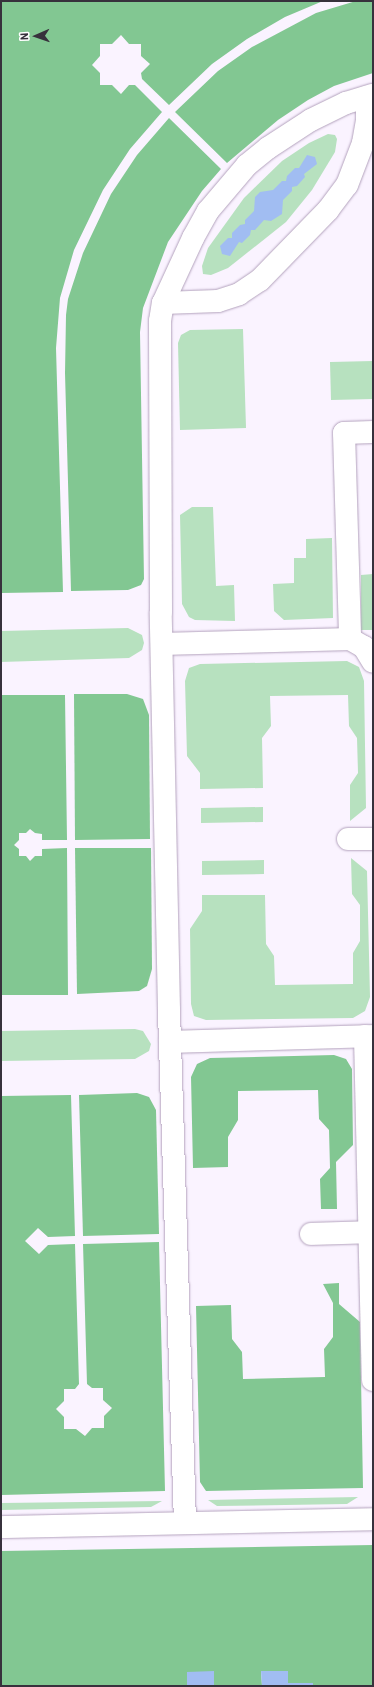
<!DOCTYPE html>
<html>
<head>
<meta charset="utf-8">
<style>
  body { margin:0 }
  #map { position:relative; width:374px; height:1687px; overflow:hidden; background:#faf3ff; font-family:Barlow,sans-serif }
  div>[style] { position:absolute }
  .green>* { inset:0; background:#b7e1bf }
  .forest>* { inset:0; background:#82c792 }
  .water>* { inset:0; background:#a1bdf2 }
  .roads { filter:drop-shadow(0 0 1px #b3a2bd) drop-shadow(0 0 1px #b3a2bd) }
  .minor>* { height:22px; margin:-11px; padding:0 11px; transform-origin:11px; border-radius:11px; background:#fff }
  span { translate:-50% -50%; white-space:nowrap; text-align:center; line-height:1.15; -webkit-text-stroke:4px #fff; paint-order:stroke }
  .frame { position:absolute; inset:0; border:2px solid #37313c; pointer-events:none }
  .north { position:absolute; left:16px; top:16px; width:40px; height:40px; -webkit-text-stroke:3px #fff; paint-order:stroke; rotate:268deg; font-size:11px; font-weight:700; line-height:16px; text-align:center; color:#37313c }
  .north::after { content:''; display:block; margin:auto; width:14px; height:18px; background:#37313c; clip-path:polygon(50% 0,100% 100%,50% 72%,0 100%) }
</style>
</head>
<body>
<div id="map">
  <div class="green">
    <i style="clip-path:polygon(328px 134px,335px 135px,337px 139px,335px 152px,312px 190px,286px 222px,228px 268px,211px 275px,203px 274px,202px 266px,208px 248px,244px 198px,282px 161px,309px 143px)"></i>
    <i style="clip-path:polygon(243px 329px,246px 428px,180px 430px,178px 343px,181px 335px,190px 330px)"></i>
    <i style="clip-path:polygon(373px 361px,373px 399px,331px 400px,330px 362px)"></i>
    <i style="clip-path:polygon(192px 507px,213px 507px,216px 586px,234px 585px,235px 621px,195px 620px,189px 617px,182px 604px,180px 515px)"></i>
    <i style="clip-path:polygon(332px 538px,333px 618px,284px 620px,274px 611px,273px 584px,294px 583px,294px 558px,306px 558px,306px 539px)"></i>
    <i style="clip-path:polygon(373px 574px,373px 630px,361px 630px,361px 575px)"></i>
    <i style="clip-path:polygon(128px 628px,142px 635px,144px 643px,142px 650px,129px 658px,1px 662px,1px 631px)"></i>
    <i style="clip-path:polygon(347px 661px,359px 667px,364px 681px,366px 808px,350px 821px,350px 785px,358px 773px,357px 738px,349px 726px,348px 695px,270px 696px,271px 726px,262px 738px,263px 788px,200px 789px,200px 773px,187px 756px,185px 681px,189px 668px,200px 664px)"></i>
    <i style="clip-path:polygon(263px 807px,263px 822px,201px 823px,201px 808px)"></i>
    <i style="clip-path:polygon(351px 858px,367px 871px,370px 997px,365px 1011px,353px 1018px,206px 1020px,194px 1016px,191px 1004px,190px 929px,202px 911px,202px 895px,265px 895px,266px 944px,274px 956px,275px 985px,353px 984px,353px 953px,360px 941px,360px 905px,352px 894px)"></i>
    <i style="clip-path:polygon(264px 860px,264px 874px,202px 875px,202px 861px)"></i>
    <i style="clip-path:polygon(135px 1029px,143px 1031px,151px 1044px,149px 1051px,135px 1059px,1px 1061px,1px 1031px)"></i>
    <i style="clip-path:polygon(358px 1497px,347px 1504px,217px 1506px,208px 1500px)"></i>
    <i style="clip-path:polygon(162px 1501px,151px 1507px,1px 1510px,1px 1503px)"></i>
  </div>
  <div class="forest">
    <i style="clip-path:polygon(1px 1px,323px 1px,285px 17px,247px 39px,212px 64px,169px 105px,142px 79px,141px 73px,150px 64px,141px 56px,141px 44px,129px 44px,121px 35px,112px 44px,100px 44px,100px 56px,92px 65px,100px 73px,100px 85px,112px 85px,121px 94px,129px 85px,135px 85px,162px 112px,130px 149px,103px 190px,74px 250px,60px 298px,56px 348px,63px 592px,1px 593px)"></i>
    <i style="clip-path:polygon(356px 1px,373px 1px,373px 73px,334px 86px,308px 100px,278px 120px,227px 163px,175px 112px,218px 71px,252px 47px,316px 13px)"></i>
    <i style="clip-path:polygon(169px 118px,221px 169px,202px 191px,168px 242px,143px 308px,140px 332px,144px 579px,141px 585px,128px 590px,71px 591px,65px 373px,66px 315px,68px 299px,83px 253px,111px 194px,137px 155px)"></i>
    <i style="clip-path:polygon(74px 694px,127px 694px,143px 699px,149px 715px,150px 839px,75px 840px)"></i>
    <i style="clip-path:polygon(1px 695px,65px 695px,67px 840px,42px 840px,42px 834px,35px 833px,30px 829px,26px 833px,19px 833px,19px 840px,14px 845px,19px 849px,19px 856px,26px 856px,30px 861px,35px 856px,42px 856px,42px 849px,67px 848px,68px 995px,1px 995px)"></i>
    <i style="clip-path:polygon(75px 848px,151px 848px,152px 969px,147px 986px,139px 991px,77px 994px)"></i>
    <i style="clip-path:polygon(334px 1055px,346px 1059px,352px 1069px,353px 1145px,336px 1162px,337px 1209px,321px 1209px,320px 1179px,330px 1168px,329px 1130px,319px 1119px,318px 1090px,238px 1091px,238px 1120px,228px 1137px,228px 1167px,193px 1168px,191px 1077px,197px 1064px,210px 1058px)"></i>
    <i style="clip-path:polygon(137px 1093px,149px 1097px,156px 1110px,159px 1234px,83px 1236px,79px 1095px)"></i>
    <i style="clip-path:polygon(71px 1095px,75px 1236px,48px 1237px,38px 1228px,25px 1241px,39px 1254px,48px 1245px,75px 1244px,79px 1384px,75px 1389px,64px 1389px,64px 1401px,56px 1409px,64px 1417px,64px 1429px,76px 1429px,85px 1436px,92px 1428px,104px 1428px,104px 1416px,112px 1408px,103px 1400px,103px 1388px,92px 1388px,87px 1384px,83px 1244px,159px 1242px,165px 1491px,1px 1495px,1px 1096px)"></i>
    <i style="clip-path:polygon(339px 1283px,339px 1304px,360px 1322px,363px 1488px,206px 1491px,200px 1482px,196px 1306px,231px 1305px,232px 1339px,242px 1352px,243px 1379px,325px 1377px,324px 1349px,333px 1337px,333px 1303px,323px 1284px)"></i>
    <i style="clip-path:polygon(373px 1545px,373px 1686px,313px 1686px,312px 1683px,288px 1683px,288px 1671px,261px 1671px,262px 1686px,214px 1686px,214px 1672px,187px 1672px,187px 1686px,1px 1686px,1px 1551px)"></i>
  </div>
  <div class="water">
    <i style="clip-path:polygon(307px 155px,315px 157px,317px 164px,304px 174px,305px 177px,297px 186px,292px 187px,292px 191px,283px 200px,282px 214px,271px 221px,264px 220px,255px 230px,251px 230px,250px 235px,242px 243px,239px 242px,230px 256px,222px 254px,220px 246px,228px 238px,232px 238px,232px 233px,240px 225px,245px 224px,245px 220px,254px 211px,255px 197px,260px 192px,273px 190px,282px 181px,286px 181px,287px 176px,295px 168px,299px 168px)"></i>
    <i style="clip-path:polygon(214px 1671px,214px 1686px,187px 1686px,187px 1672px)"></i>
    <i style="clip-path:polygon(261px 1671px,288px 1671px,288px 1683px,313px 1683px,313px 1686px,262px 1686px)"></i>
  </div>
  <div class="roads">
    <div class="minor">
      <i style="left:163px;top:303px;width:55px;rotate:-2.1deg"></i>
      <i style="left:218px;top:301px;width:22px;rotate:-18deg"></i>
      <i style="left:239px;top:294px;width:25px;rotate:-34deg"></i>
      <i style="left:260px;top:280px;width:98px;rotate:-45.8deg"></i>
      <i style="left:328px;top:210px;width:31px;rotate:-53deg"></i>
      <i style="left:347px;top:185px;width:45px;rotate:-69.1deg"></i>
      <i style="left:363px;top:143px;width:23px;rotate:-80deg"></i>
      <i style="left:367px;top:120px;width:23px;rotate:-90deg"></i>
      <i style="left:373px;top:432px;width:29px;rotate:178deg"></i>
      <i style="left:344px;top:433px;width:206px;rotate:88.3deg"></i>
      <i style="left:350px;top:639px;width:16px;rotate:30deg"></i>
      <i style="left:364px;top:647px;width:17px;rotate:59deg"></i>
      <i style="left:162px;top:644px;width:188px;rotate:-1.5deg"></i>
      <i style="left:348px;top:839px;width:25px"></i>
      <i style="left:365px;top:1036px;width:344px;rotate:88.7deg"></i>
      <i style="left:170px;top:1042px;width:203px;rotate:-1.7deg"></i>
      <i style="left:311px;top:1234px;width:62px;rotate:-1.8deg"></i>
      <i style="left:185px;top:1523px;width:513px;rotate:-91.79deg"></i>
      <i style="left:169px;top:1010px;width:398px;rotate:-91.2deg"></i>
      <i style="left:161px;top:612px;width:291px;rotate:-90.2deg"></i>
      <i style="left:160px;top:321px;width:18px;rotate:-81deg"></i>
      <i style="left:163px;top:303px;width:72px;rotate:-65.2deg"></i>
      <i style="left:193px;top:238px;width:31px;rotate:-61deg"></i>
      <i style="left:208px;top:211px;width:60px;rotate:-49.7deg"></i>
      <i style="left:247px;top:165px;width:27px;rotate:-39deg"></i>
      <i style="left:268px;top:148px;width:51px;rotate:-33.1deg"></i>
      <i style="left:311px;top:120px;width:39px;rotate:-26deg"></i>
      <i style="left:346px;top:103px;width:28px;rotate:-17deg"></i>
      <i style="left:1px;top:1527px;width:372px;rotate:-1.2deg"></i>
    </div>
  </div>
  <div class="frame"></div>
  <div class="north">N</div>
</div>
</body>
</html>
